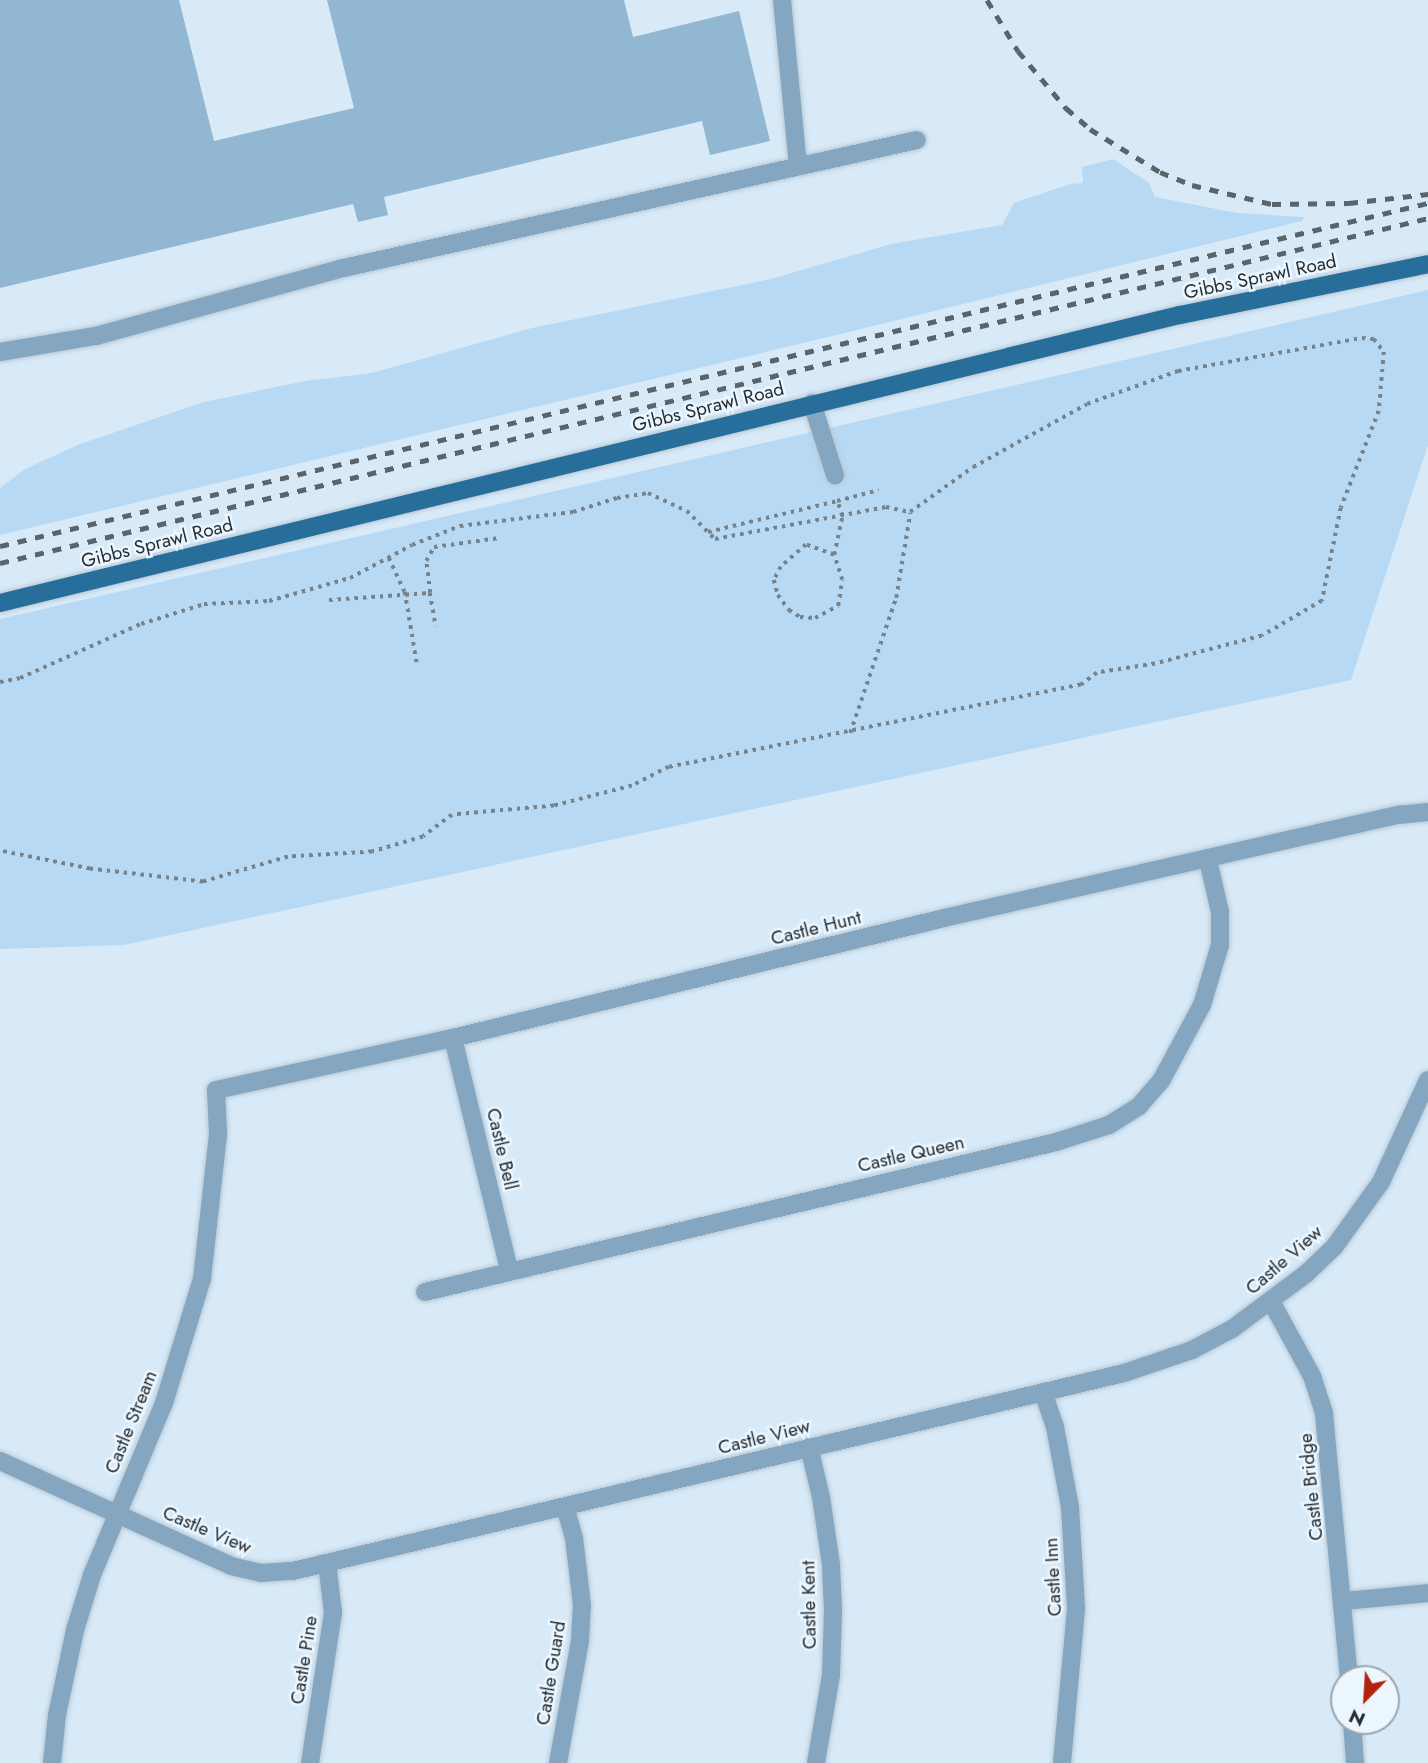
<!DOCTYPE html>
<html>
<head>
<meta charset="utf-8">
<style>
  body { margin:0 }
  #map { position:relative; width:1428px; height:1763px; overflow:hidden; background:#d8eaf8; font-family:Jost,sans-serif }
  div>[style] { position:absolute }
  .green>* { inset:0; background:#b8d9f3 }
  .building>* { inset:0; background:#92b7d3 }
  .path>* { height:3.5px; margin-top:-1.75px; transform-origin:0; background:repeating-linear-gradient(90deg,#77838c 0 3.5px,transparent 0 8.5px) }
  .roads { filter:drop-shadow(0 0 2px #b8c8d5) drop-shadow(0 0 2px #b8c8d5) }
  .minor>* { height:18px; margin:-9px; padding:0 9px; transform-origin:9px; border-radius:9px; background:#84a6c0 }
  .major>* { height:18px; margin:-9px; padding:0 9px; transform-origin:9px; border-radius:9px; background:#286e9b }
  .rail>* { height:5px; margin-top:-2.5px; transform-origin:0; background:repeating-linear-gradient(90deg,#59646b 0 9px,transparent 0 18px) }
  span { translate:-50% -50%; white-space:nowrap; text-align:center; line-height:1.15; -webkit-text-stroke:5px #ebf6ff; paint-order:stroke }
  .street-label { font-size:19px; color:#272e33 }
  .north { position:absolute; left:1330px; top:1665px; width:70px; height:70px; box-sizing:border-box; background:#ebf6ff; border:2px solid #9da6ad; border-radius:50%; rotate:204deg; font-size:19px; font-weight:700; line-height:28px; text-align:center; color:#272e33 }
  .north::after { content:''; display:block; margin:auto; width:24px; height:32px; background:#b0230e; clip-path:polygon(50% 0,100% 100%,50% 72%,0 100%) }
</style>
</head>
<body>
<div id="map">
  <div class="green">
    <i style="clip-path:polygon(1113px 159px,1149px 183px,1155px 197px,1237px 213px,1304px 217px,1302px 221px,820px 339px,0 535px,0 488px,25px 469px,80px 444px,204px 402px,305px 381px,372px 373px,532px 328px,771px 279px,891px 244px,1002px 225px,1014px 203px,1070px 184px,1083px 183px,1082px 167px)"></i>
    <i style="clip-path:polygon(1428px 290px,1428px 445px,1351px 680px,124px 945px,0 949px,0 619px)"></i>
  </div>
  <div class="building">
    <i style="clip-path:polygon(0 0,179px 0,214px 141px,354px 108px,327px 0,624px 0,633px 37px,739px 11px,770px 141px,710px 155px,702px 121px,384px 197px,388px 215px,358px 222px,353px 204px,0 288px)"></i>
  </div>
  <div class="path">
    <i style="left:708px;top:532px;width:133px;rotate:-13.5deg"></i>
    <i style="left:834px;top:555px;width:30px;rotate:-160deg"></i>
    <i style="left:806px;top:545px;width:33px;rotate:139deg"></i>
    <i style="left:781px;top:567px;width:15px;rotate:118deg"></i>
    <i style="left:774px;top:580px;width:16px;rotate:75deg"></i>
    <i style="left:778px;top:595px;width:19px;rotate:54deg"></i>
    <i style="left:789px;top:610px;width:13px;rotate:32deg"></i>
    <i style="left:800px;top:617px;width:15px;rotate:4deg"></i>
    <i style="left:815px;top:618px;width:26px;rotate:-28deg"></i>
    <i style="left:838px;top:606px;width:26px;rotate:-81deg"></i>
    <i style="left:842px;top:580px;width:26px;rotate:-108deg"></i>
    <i style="left:834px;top:555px;width:40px;rotate:-78deg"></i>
    <i style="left:842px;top:516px;width:16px;rotate:-108deg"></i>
    <i style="left:837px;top:501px;width:43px;rotate:-14.7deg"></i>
    <i style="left:389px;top:558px;width:38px;rotate:65deg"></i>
    <i style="left:405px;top:592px;width:73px;rotate:80.5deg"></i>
    <i style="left:430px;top:593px;width:34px;rotate:80deg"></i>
    <i style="left:329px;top:600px;width:101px;rotate:-4deg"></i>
    <i style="left:430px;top:593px;width:32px;rotate:-97deg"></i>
    <i style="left:426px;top:561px;width:16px;rotate:-60deg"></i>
    <i style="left:434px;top:547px;width:66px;rotate:-7.9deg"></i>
    <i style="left:0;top:682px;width:20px;rotate:-11deg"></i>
    <i style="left:20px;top:678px;width:133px;rotate:-24.1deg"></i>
    <i style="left:141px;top:624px;width:66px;rotate:-17.6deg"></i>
    <i style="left:204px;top:604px;width:65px;rotate:-2.6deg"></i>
    <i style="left:269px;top:601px;width:84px;rotate:-15.9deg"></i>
    <i style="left:350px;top:578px;width:70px;rotate:-28deg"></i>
    <i style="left:412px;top:545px;width:52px;rotate:-21.6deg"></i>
    <i style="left:460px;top:526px;width:114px;rotate:-7.1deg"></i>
    <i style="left:573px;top:512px;width:46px;rotate:-17.7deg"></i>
    <i style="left:617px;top:498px;width:31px;rotate:-9deg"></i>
    <i style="left:648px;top:493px;width:43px;rotate:24.8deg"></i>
    <i style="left:687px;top:511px;width:40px;rotate:45deg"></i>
    <i style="left:715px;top:539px;width:174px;rotate:-10.6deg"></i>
    <i style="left:886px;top:507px;width:25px;rotate:12deg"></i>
    <i style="left:910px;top:512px;width:77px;rotate:-35.5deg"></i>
    <i style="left:973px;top:467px;width:130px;rotate:-28.9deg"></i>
    <i style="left:1087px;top:404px;width:97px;rotate:-19.9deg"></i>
    <i style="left:1178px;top:371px;width:187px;rotate:-10.2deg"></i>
    <i style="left:1362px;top:338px;width:12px;rotate:5deg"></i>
    <i style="left:1374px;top:339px;width:16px;rotate:52deg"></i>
    <i style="left:1384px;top:352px;width:59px;rotate:94.8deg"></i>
    <i style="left:1379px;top:411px;width:104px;rotate:111.4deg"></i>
    <i style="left:1341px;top:508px;width:95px;rotate:101.5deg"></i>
    <i style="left:1322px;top:601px;width:69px;rotate:149.7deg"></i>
    <i style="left:1262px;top:636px;width:111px;rotate:165.3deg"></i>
    <i style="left:1155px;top:664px;width:59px;rotate:171.2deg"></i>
    <i style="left:1097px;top:673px;width:20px;rotate:143deg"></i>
    <i style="left:1081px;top:685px;width:420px;rotate:168.7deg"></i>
    <i style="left:669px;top:767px;width:42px;rotate:152.8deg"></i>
    <i style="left:632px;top:786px;width:81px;rotate:165.6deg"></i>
    <i style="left:554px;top:806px;width:102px;rotate:175deg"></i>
    <i style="left:452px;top:815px;width:36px;rotate:143deg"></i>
    <i style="left:423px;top:837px;width:53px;rotate:163.6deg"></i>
    <i style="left:372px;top:852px;width:84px;rotate:176.6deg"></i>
    <i style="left:288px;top:857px;width:89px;rotate:163.6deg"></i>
    <i style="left:203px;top:882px;width:114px;rotate:-173.4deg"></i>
    <i style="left:90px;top:869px;width:92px;rotate:-168.7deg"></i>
    <i style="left:850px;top:733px;width:143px;rotate:-71.2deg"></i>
    <i style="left:896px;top:598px;width:86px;rotate:-80.6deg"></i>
  </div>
  <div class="roads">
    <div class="minor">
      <i style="left:782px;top:0;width:166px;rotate:84.5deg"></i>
      <i style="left:0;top:352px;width:97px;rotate:-9.5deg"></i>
      <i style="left:96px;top:336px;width:252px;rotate:-15.4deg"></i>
      <i style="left:339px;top:269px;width:592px;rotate:-12.58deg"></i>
      <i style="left:812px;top:403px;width:76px;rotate:72.3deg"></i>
      <i style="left:453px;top:1038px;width:239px;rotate:76.4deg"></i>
      <i style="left:425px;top:1292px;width:649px;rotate:-13.37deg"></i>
      <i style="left:1056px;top:1142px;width:56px;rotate:-17.8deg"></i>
      <i style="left:1109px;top:1125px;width:36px;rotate:-32deg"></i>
      <i style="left:1139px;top:1106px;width:33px;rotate:-49deg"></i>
      <i style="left:1161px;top:1081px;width:86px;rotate:-61.7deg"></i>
      <i style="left:1202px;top:1005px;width:63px;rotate:-73.3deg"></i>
      <i style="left:1220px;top:945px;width:33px;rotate:-90deg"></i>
      <i style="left:1220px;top:912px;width:53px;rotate:-103deg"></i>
      <i style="left:1272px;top:1303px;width:83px;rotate:61.3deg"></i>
      <i style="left:1312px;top:1376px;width:40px;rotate:72deg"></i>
      <i style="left:1324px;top:1414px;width:266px;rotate:84.6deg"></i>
      <i style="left:1043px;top:1392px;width:37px;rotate:71deg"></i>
      <i style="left:1055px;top:1427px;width:81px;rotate:79.4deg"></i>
      <i style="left:1070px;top:1507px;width:102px;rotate:86.6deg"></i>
      <i style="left:1076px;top:1609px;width:155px;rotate:95.2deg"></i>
      <i style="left:809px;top:1447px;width:51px;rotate:76.5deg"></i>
      <i style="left:821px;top:1497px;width:69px;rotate:81.6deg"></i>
      <i style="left:831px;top:1565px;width:46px;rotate:87.5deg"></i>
      <i style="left:833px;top:1611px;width:64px;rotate:91.8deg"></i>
      <i style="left:831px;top:1675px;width:89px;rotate:99.7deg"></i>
      <i style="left:0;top:1461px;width:254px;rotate:24.4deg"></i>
      <i style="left:231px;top:1566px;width:31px;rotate:13deg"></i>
      <i style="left:261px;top:1573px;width:32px;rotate:-4deg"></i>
      <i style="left:293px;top:1571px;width:854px;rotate:-13.4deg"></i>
      <i style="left:1124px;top:1373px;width:72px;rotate:-18.7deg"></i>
      <i style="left:1192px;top:1350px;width:45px;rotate:-27.7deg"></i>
      <i style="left:1232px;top:1329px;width:94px;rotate:-36.7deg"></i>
      <i style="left:1307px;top:1273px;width:39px;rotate:-44deg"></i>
      <i style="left:1335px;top:1246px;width:79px;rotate:-54.3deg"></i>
      <i style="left:1381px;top:1182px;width:112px;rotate:-65.3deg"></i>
      <i style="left:1344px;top:1601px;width:84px;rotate:-5.4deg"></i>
      <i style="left:1352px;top:1721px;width:42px;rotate:85.9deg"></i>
      <i style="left:52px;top:1763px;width:48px;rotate:-84.1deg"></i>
      <i style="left:57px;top:1715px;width:87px;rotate:-78deg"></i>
      <i style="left:75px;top:1630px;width:58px;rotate:-72.8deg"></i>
      <i style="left:92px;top:1575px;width:186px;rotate:-67.3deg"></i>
      <i style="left:164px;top:1403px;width:130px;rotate:-73deg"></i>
      <i style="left:202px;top:1279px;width:147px;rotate:-83.7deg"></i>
      <i style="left:218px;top:1133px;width:43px;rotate:-92.7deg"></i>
      <i style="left:216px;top:1090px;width:243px;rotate:-12.4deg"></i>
      <i style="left:453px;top:1038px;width:505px;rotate:-13.73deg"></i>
      <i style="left:944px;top:918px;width:467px;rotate:-12.8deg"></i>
      <i style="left:1399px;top:815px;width:29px;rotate:-6deg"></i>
      <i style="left:310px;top:1763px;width:152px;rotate:-81.3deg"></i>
      <i style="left:333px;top:1613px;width:50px;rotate:-96.8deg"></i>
      <i style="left:558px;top:1763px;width:124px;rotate:-79.8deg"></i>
      <i style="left:580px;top:1641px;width:36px;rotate:-87deg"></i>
      <i style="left:582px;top:1605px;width:67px;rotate:-96.8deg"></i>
      <i style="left:574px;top:1538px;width:32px;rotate:-106deg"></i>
    </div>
    <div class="major">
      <i style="left:0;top:603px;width:1215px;rotate:-13.72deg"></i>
      <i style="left:1180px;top:315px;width:253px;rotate:-11.6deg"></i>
    </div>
  </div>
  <div class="rail">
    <i style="left:987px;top:0;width:60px;rotate:58.7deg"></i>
    <i style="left:1018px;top:51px;width:75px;rotate:49.9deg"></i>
    <i style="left:1066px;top:108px;width:32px;rotate:41deg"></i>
    <i style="left:1090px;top:129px;width:82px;rotate:31.6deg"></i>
    <i style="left:1160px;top:172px;width:35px;rotate:22deg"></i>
    <i style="left:1192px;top:185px;width:82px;rotate:13.4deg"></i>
    <i style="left:1272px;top:204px;width:77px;rotate:-0.7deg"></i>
    <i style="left:1349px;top:203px;width:80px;rotate:-6.5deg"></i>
    <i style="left:0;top:546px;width:1469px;rotate:-13.51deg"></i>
    <i style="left:0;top:563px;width:1469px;rotate:-13.58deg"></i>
  </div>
  <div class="street-label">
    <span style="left:1260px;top:277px;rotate:-12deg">Gibbs Sprawl Road</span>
    <span style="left:708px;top:407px;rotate:-14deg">Gibbs Sprawl Road</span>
    <span style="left:157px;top:543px;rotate:-14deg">Gibbs Sprawl Road</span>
    <span style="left:816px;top:928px;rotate:-14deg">Castle Hunt</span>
    <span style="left:502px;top:1149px;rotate:77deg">Castle Bell</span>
    <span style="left:911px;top:1154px;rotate:-13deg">Castle Queen</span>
    <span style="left:1284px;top:1260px;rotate:-41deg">Castle View</span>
    <span style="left:131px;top:1422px;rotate:-68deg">Castle Stream</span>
    <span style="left:764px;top:1437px;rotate:-14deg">Castle View</span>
    <span style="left:1311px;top:1487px;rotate:-96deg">Castle Bridge</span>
    <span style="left:207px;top:1530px;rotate:23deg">Castle View</span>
    <span style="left:1053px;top:1577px;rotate:-93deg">Castle Inn</span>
    <span style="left:809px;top:1605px;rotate:-91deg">Castle Kent</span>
    <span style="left:304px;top:1660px;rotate:-81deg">Castle Pine</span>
    <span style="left:551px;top:1673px;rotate:-81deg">Castle Guard</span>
  </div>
  <div class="north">N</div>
</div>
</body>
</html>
